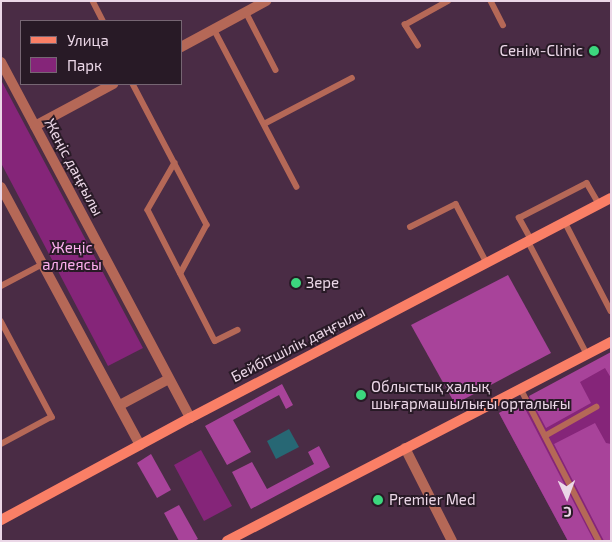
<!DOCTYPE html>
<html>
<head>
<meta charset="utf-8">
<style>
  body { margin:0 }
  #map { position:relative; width:612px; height:542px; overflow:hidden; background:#4a2c45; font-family:"Exo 2",sans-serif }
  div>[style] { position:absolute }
  .green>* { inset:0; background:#852579 }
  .forest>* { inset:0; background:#a8439a }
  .water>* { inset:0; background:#276774 }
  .service>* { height:5.5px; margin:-2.75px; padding:0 2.75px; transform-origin:2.75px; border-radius:2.75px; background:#b56857 }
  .minor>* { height:10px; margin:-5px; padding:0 5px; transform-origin:5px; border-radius:5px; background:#b56857 }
  .tertiary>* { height:10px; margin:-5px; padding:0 5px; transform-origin:5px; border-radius:5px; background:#b56857 }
  .secondary>* { height:10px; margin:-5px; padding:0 5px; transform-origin:5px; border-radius:5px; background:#fa7f66 }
  .dots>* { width:14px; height:14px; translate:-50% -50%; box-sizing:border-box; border:2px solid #281a26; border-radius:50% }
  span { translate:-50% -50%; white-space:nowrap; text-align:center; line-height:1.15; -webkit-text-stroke:4px #281a26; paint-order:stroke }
  .poi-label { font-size:15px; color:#ebd7e7 }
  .right { translate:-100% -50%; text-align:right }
  .left { translate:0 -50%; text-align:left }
  .street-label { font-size:15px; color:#ebd7e7 }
  .park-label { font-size:15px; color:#fbaeed }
  .frame { position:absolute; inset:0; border:2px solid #ebd7e7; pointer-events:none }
  .legend { position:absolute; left:20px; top:20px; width:162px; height:65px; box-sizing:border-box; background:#281a26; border:1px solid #766673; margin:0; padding:6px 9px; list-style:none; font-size:15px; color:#ebd7e7 }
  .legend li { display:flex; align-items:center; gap:10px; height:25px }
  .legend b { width:25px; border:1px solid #766673 }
  .north { position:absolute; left:542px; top:472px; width:50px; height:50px; -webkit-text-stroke:4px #281a26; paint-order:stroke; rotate:178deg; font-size:14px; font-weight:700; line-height:20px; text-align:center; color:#ebd7e7 }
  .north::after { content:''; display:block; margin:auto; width:18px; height:22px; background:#ebd7e7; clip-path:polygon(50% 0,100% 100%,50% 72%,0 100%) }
</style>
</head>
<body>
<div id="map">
  <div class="green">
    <i style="clip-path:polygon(1px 80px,143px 348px,108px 366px,1px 163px)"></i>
    <i style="clip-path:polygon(611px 353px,611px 541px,568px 541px,499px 413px)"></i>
    <i style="clip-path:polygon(201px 450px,232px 506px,204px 521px,174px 465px)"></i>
  </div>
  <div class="forest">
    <i style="clip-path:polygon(508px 275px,551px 353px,455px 404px,411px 325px)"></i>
    <i style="clip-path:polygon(611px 352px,611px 378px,605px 368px,580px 382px,591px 403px,546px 428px,529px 396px)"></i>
    <i style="clip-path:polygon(282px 384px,293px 405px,286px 409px,279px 395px,233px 420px,251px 452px,227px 465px,205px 426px)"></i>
    <i style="clip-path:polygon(521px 401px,594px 541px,568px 541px,499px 413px)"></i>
    <i style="clip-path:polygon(595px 423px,606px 443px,611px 444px,611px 541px,604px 541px,554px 444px)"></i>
    <i style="clip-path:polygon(319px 446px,330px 467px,251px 509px,232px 472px,252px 462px,267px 489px,314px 464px,308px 452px)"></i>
    <i style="clip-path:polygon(151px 454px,171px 490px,157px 498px,137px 463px)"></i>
    <i style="clip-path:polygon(179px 505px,198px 539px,194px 541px,179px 541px,164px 513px)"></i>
  </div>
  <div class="water">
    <i style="clip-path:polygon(289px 429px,299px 447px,276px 459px,267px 441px)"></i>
  </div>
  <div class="service">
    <i style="left:93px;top:1px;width:22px;rotate:63deg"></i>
    <i style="left:491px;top:1px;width:27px;rotate:63deg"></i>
    <i style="left:246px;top:12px;width:65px;rotate:62.7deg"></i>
    <i style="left:214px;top:29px;width:178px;rotate:62.3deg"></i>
    <i style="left:418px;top:46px;width:25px;rotate:-122deg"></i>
    <i style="left:405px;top:25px;width:49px;rotate:-29.2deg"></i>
    <i style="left:133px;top:84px;width:159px;rotate:62.3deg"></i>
    <i style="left:207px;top:225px;width:55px;rotate:118.4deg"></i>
    <i style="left:264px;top:124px;width:99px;rotate:-27.6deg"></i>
    <i style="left:175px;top:163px;width:54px;rotate:119.9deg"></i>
    <i style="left:148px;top:210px;width:147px;rotate:62.9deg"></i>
    <i style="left:215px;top:341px;width:25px;rotate:-26deg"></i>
    <i style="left:565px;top:222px;width:100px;rotate:62.7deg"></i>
    <i style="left:410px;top:227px;width:51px;rotate:-26.6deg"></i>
    <i style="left:456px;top:204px;width:67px;rotate:62.3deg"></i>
    <i style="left:531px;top:240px;width:25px;rotate:-119deg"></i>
    <i style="left:519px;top:218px;width:76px;rotate:-27.2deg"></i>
    <i style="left:587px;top:183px;width:24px;rotate:60deg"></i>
    <i style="left:528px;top:241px;width:127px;rotate:62.4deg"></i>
    <i style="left:1px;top:286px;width:47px;rotate:-27.6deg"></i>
    <i style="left:1px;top:321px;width:109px;rotate:62deg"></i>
    <i style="left:52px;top:417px;width:57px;rotate:151.6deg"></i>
    <i style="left:521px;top:389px;width:171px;rotate:62.8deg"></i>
    <i style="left:545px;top:436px;width:59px;rotate:-29.6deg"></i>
  </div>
  <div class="minor">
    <i style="left:181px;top:47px;width:97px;rotate:-28.4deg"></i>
    <i style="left:35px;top:126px;width:89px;rotate:-28.3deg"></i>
    <i style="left:405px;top:448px;width:104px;rotate:63.2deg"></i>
  </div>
  <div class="tertiary">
    <i style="left:1px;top:62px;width:403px;rotate:62deg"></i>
    <i style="left:1px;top:187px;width:293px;rotate:61.7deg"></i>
    <i style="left:120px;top:405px;width:55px;rotate:-28deg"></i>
  </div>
  <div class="secondary">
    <i style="left:1px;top:520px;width:215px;rotate:-28.4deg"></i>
    <i style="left:190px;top:418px;width:475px;rotate:-27.6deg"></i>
    <i style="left:227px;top:541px;width:433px;rotate:-27.4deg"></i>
  </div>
  <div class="dots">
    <i style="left:594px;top:51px;background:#3cd77e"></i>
    <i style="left:296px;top:283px;background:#3cd77e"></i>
    <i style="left:361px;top:395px;background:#3cd77e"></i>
    <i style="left:378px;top:500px;background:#3cd77e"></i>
  </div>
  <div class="poi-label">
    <span class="right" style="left:583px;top:51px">Сенім-Clinic</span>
    <span class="left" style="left:306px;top:283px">Зере</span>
    <span class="left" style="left:371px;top:395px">Облыстық халық<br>шығармашылығы орталығы</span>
    <span class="left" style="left:389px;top:500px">Premier Med</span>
  </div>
  <div class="street-label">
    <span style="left:74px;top:167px;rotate:62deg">Жеңіс даңғылы</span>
    <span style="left:298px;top:344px;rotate:-27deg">Бейбітшілік даңғылы</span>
  </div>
  <div class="park-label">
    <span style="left:72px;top:256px">Жеңіс<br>аллеясы</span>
  </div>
  <div class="frame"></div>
  <ul class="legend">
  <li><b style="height:6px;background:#fa7f66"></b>Улица</li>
  <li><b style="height:14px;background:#852579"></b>Парк</li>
  </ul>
  <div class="north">С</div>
</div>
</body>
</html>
